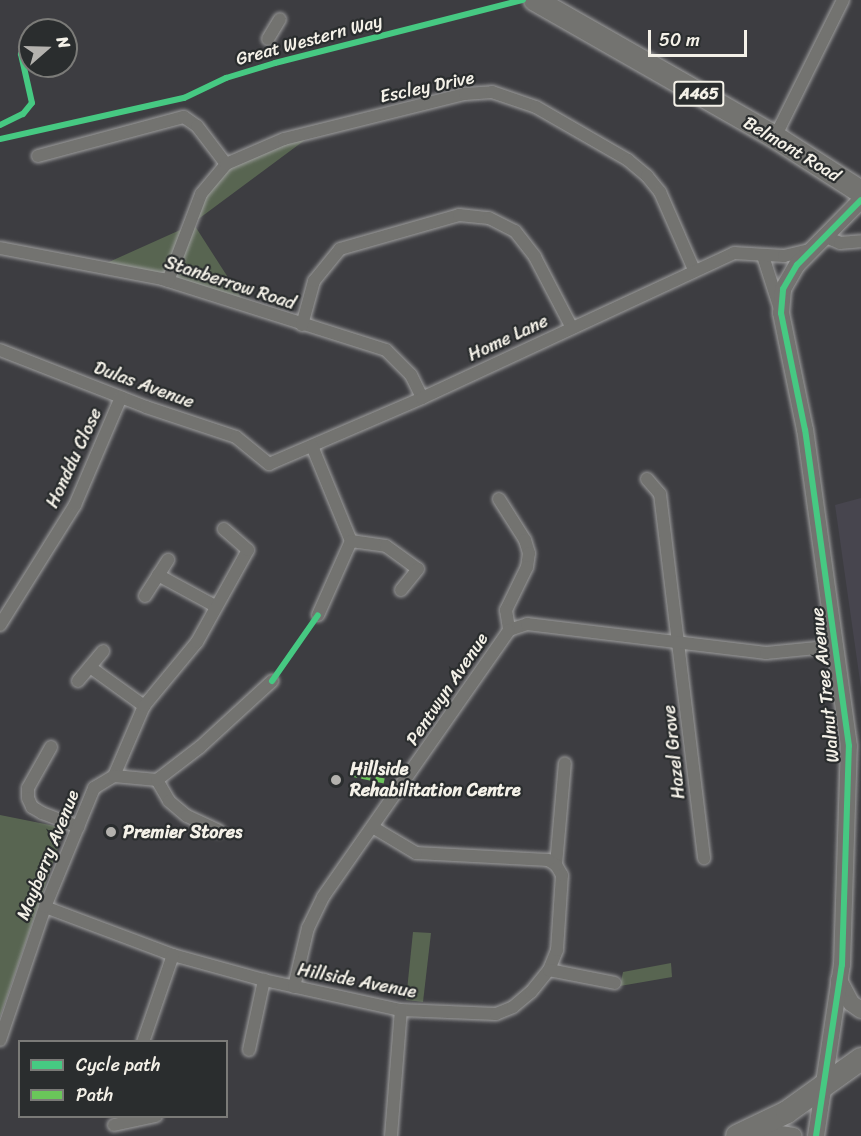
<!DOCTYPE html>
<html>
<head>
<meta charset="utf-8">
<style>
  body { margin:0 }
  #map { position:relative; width:861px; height:1136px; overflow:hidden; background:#3d3d41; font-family:Sriracha,sans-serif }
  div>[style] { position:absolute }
  .built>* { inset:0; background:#47454e }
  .green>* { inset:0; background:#586551 }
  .roads { filter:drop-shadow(0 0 2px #9f9f9f) drop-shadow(0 0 2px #9f9f9f) }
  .street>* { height:12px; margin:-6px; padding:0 6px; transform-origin:6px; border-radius:6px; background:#737370 }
  .secondary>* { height:16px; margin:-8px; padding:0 8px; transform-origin:8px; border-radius:8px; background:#737370 }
  .highway>* { height:22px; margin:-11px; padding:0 11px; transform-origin:11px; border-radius:11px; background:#737370 }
  .quiet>* { height:4.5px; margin-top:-2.25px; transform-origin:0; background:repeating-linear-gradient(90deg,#6ac65a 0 9px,transparent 0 13.5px) }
  .cycleway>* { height:6px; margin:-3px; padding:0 3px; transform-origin:3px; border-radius:3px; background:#46c982 }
  .dots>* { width:16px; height:16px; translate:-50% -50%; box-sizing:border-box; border:3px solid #2a2d2e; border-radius:50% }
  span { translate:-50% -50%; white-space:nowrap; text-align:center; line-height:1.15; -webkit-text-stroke:4.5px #2a2d2e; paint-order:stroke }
  .shield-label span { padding:2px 4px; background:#2a2d2e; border:2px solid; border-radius:4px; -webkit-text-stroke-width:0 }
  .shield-label { font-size:16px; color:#f4f1e8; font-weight:700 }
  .street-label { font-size:18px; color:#f4f1e8 }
  .poi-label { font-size:18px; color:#f4f1e8; font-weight:700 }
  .left { translate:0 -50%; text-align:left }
  .legend { position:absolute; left:18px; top:1040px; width:210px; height:78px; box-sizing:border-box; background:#2a2d2e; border:2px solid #7b7b78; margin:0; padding:8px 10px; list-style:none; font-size:18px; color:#f4f1e8 }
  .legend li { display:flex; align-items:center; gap:12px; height:30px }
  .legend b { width:30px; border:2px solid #7b7b78 }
  .north { position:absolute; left:18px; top:18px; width:60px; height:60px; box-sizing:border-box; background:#2a2d2e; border:2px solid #7b7b78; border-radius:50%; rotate:70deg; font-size:16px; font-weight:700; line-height:24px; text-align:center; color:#f4f1e8 }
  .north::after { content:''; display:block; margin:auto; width:21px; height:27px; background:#b4b2ae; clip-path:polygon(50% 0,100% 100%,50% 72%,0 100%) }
  .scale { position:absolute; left:648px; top:30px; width:99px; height:27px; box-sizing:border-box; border:3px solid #f4f1e8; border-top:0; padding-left:8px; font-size:18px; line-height:21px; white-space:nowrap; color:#f4f1e8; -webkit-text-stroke:4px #2a2d2e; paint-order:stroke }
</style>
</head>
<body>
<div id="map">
  <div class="built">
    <i style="clip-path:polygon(861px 498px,861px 688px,835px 505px)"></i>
  </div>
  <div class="green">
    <i style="clip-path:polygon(317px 131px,193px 223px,247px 307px,100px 266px,189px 226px,226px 164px)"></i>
    <i style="clip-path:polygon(0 815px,65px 828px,0 1017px)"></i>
    <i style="clip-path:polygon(413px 932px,431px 933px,423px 1002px,406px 1000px)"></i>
    <i style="clip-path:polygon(671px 963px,672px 977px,620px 986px,623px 972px)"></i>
  </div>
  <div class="roads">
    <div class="street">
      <i style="left:268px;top:39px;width:23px;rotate:-59deg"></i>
      <i style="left:775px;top:137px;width:153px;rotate:-63.6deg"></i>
      <i style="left:38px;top:156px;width:151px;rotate:-15deg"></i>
      <i style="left:184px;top:117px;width:16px;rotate:35deg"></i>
      <i style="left:197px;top:126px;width:48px;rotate:52.7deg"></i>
      <i style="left:826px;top:237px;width:15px;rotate:23deg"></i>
      <i style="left:840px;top:243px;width:21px;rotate:-5deg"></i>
      <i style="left:0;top:248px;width:165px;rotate:10.8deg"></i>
      <i style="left:162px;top:279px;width:235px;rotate:17.6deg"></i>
      <i style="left:386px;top:350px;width:35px;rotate:45deg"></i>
      <i style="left:411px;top:375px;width:25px;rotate:64deg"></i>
      <i style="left:763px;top:256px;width:52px;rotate:72.3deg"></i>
      <i style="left:168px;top:281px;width:93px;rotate:-69.2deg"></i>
      <i style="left:201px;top:194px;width:39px;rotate:-50deg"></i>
      <i style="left:226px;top:164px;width:63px;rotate:-23.3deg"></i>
      <i style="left:284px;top:139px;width:187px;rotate:-14deg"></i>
      <i style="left:465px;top:94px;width:27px;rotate:-4deg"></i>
      <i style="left:492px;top:92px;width:46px;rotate:18.8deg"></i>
      <i style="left:536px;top:107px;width:106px;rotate:29.9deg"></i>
      <i style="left:628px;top:160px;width:25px;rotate:40deg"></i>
      <i style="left:647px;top:176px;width:21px;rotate:51deg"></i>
      <i style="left:660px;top:192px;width:85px;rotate:66.4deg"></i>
      <i style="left:302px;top:325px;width:46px;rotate:-74.7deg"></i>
      <i style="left:314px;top:281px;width:41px;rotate:-50.9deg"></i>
      <i style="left:340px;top:249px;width:124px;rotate:-15.9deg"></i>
      <i style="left:459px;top:215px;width:30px;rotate:6deg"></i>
      <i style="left:489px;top:218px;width:29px;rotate:27deg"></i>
      <i style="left:515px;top:231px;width:33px;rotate:52deg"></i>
      <i style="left:535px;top:257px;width:80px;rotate:62.5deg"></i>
      <i style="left:0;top:350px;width:157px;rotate:21.3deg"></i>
      <i style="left:146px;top:407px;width:95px;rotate:18.4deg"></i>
      <i style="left:236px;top:437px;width:43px;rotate:39.3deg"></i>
      <i style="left:269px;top:464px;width:167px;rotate:-23.3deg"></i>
      <i style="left:422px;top:398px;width:344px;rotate:-24.9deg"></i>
      <i style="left:734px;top:253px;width:50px;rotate:3.4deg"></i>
      <i style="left:784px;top:256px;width:28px;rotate:-13deg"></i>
      <i style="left:312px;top:446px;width:103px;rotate:67.7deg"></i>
      <i style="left:351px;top:541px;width:81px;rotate:114deg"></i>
      <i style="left:647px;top:479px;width:20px;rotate:49deg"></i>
      <i style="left:660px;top:494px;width:367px;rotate:83.1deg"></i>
      <i style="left:499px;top:499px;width:49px;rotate:57.6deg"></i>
      <i style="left:525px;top:540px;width:14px;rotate:73deg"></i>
      <i style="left:529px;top:553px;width:14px;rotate:98deg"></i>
      <i style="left:527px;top:567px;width:48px;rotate:116deg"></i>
      <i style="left:506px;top:610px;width:20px;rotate:81deg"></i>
      <i style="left:351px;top:541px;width:35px;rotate:8deg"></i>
      <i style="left:386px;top:546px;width:39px;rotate:36deg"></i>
      <i style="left:418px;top:569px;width:27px;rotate:129deg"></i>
      <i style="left:158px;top:575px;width:65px;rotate:28.5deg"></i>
      <i style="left:145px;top:596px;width:43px;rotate:-57.4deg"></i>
      <i style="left:0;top:625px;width:142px;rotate:-58deg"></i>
      <i style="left:75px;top:505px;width:117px;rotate:-66.9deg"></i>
      <i style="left:509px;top:630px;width:19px;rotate:-18deg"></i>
      <i style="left:527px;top:624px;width:241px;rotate:6.9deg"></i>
      <i style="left:766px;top:653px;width:71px;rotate:-5.6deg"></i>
      <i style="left:90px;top:667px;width:67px;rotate:35.8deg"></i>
      <i style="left:78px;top:681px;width:39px;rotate:-50deg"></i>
      <i style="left:51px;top:747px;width:47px;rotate:119.3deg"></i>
      <i style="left:28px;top:788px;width:10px;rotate:90deg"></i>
      <i style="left:28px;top:798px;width:10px;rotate:66deg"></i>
      <i style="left:32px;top:807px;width:12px;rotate:31deg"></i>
      <i style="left:42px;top:813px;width:39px;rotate:21deg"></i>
      <i style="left:114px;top:776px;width:76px;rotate:-66.8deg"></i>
      <i style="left:144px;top:706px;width:83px;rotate:-50.4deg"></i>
      <i style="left:197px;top:642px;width:105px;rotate:-61deg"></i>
      <i style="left:248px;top:550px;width:32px;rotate:-139deg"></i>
      <i style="left:157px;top:780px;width:24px;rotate:60deg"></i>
      <i style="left:169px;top:801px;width:23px;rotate:40deg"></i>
      <i style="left:187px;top:816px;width:35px;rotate:25deg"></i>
      <i style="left:556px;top:865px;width:102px;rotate:-85deg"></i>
      <i style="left:45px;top:907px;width:137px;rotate:20.6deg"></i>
      <i style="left:173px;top:955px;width:94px;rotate:15.4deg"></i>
      <i style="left:264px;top:980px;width:140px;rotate:12.4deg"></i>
      <i style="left:401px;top:1010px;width:95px;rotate:2.4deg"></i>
      <i style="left:496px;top:1014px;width:18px;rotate:-22deg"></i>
      <i style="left:513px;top:1007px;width:23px;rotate:-40deg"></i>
      <i style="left:531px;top:992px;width:28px;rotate:-51deg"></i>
      <i style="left:549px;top:970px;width:22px;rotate:-68deg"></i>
      <i style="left:557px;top:950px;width:75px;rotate:-86.2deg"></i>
      <i style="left:562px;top:875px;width:12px;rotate:-121deg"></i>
      <i style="left:556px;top:865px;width:9px;rotate:-148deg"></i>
      <i style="left:548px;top:860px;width:132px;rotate:-177deg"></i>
      <i style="left:416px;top:853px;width:49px;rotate:-149.2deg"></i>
      <i style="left:549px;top:970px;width:67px;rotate:11.1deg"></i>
      <i style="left:294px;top:987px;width:61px;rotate:-76.7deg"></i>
      <i style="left:308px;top:928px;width:34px;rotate:-64deg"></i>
      <i style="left:323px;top:897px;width:325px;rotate:-55.1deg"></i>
      <i style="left:0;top:1040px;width:140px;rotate:-71.3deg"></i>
      <i style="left:45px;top:907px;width:129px;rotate:-67.6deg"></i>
      <i style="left:94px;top:788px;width:23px;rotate:-31deg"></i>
      <i style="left:114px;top:776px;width:43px;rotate:5.3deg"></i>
      <i style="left:157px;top:780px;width:54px;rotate:-37.5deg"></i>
      <i style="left:200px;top:747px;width:98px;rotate:-42.5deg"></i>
      <i style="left:143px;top:1042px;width:92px;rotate:-71deg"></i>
      <i style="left:249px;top:1050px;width:72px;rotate:-77.9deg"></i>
      <i style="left:114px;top:1125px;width:43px;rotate:-12.1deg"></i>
      <i style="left:391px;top:1136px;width:126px;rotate:-85.5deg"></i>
    </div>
    <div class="secondary">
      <i style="left:839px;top:980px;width:26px;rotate:62deg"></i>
      <i style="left:851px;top:1003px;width:12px;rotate:35deg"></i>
      <i style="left:754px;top:1130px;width:40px;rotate:8.5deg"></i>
      <i style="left:816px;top:1136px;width:173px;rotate:-81.4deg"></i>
      <i style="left:842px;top:965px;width:219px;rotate:-88.2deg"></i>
      <i style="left:849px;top:746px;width:319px;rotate:-97.9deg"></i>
      <i style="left:805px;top:430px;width:119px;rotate:-101.6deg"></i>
      <i style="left:781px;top:313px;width:24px;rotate:-85deg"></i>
      <i style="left:783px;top:289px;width:28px;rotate:-60deg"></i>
      <i style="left:797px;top:265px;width:91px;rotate:-45.4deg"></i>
    </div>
    <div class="highway">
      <i style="left:535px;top:0;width:276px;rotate:29.7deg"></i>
      <i style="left:775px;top:137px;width:102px;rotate:32.6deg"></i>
      <i style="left:737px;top:1136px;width:55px;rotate:-25.6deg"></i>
      <i style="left:787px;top:1112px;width:91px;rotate:-35.6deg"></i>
    </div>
  </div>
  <div class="quiet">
    <i style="left:349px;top:773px;width:40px;rotate:12deg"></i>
  </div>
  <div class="cycleway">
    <i style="left:0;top:125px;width:25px;rotate:-26deg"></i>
    <i style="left:23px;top:114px;width:14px;rotate:-51deg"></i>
    <i style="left:32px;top:103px;width:50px;rotate:-102.7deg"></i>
    <i style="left:21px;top:54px;width:13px;rotate:-48deg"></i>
    <i style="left:0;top:139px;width:189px;rotate:-12.6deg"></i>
    <i style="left:184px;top:98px;width:47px;rotate:-25.5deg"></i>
    <i style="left:226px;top:78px;width:51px;rotate:-17deg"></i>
    <i style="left:275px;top:63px;width:256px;rotate:-14.3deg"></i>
    <i style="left:272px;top:681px;width:80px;rotate:-55.1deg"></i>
    <i style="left:816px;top:1136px;width:173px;rotate:-81.4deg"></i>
    <i style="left:842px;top:965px;width:219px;rotate:-88.2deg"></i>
    <i style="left:849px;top:746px;width:319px;rotate:-97.9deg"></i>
    <i style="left:805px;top:430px;width:119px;rotate:-101.6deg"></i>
    <i style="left:781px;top:313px;width:24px;rotate:-85deg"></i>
    <i style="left:783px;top:289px;width:28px;rotate:-60deg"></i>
    <i style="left:797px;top:265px;width:91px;rotate:-45.4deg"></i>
  </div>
  <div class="dots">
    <i style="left:336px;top:780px;background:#b4b2ae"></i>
    <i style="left:111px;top:832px;background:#b4b2ae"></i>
  </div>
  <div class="shield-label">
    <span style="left:699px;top:94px">A465</span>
  </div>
  <div class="street-label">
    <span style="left:309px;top:40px;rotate:-15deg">Great Western Way</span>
    <span style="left:427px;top:87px;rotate:-12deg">Escley Drive</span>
    <span style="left:792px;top:149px;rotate:31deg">Belmont Road</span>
    <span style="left:230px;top:283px;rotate:18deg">Stanberrow Road</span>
    <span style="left:508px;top:338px;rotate:-25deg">Home Lane</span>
    <span style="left:144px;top:385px;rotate:20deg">Dulas Avenue</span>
    <span style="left:74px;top:458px;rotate:-65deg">Honddu Close</span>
    <span style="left:825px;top:685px;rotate:-96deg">Walnut Tree Avenue</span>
    <span style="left:447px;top:689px;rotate:-56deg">Pentwyn Avenue</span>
    <span style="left:674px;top:752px;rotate:-96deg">Hazel Grove</span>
    <span style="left:48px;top:855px;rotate:-68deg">Mayberry Avenue</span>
    <span style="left:357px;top:981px;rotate:11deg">Hillside Avenue</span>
  </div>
  <div class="poi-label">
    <span class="left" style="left:350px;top:780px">Hillside<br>Rehabilitation Centre</span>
    <span class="left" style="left:123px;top:832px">Premier Stores</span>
  </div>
  <ul class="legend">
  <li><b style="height:8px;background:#46c982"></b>Cycle path</li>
  <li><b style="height:8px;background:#6ac65a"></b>Path</li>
  </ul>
  <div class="north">N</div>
  <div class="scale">50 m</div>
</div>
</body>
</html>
